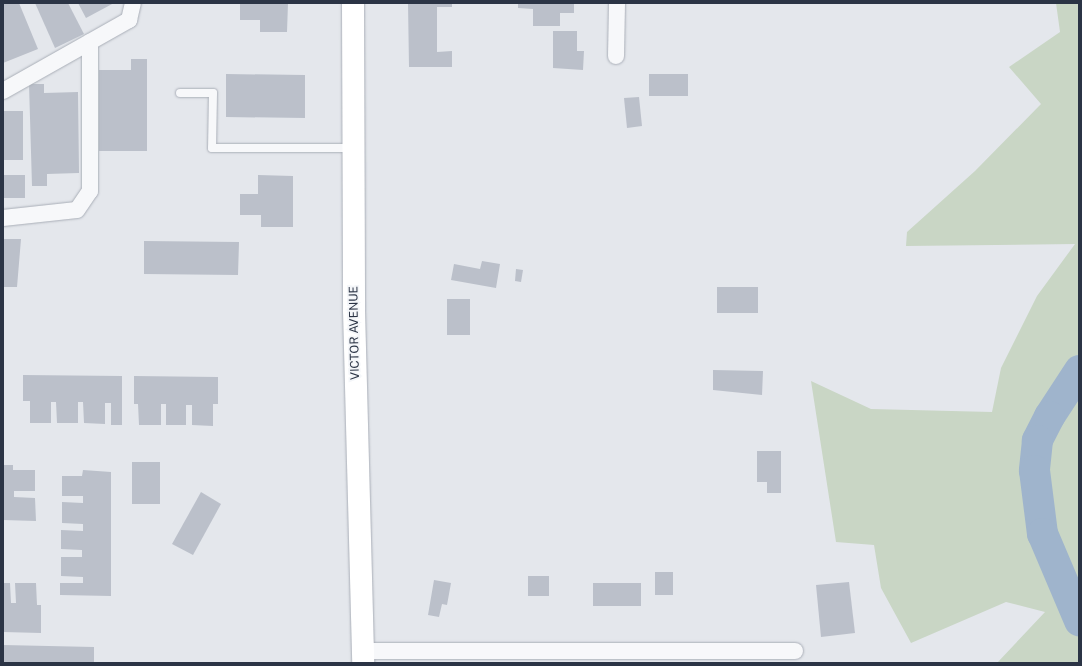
<!DOCTYPE html>
<html>
<head>
<meta charset="utf-8">
<style>
  body { margin:0 }
  #map { position:relative; width:1082px; height:666px; overflow:hidden; background:#e4e7ec; font-family:"Public Sans",sans-serif }
  div>[style] { position:absolute }
  .green>* { inset:0; background:#c9d6c5 }
  .river>* { height:31px; margin:-15.5px; padding:0 15.5px; transform-origin:15.5px; border-radius:15.5px; background:#9fb4cc }
  .building>* { inset:0; background:#bbc0ca }
  .roads { filter:drop-shadow(0 0 1px #a9aeb7) drop-shadow(0 0 1px #a9aeb7) }
  .lane>* { height:8px; margin:-4px; padding:0 4px; transform-origin:4px; border-radius:4px; background:#f7f8fa }
  .street>* { height:16px; margin:-8px; padding:0 8px; transform-origin:8px; border-radius:8px; background:#f7f8fa }
  .secondary>* { height:22px; margin:-11px; padding:0 11px; transform-origin:11px; border-radius:11px; background:#fff }
  span { translate:-50% -50%; white-space:nowrap; text-align:center; line-height:1.15; -webkit-text-stroke:3.5px #f4f6f9; paint-order:stroke }
  .street-label { font-size:12px; color:#2b3445 }
  .frame { position:absolute; inset:0; border:4px solid #2b3445; pointer-events:none }
</style>
</head>
<body>
<div id="map">
  <div class="green">
    <i style="clip-path:polygon(1056px 3px,1079px 3px,1079px 663px,997px 663px,1045px 612px,1006px 602px,911px 643px,881px 588px,874px 545px,836px 542px,811px 381px,871px 409px,992px 412px,1001px 368px,1037px 296px,1075px 244px,906px 246px,907px 232px,975px 171px,1041px 104px,1009px 67px,1060px 32px)"></i>
  </div>
  <div class="river">
    <i style="left:1079px;top:370px;width:55px;rotate:123.1deg"></i>
    <i style="left:1049px;top:416px;width:27px;rotate:117deg"></i>
    <i style="left:1037px;top:440px;width:30px;rotate:96deg"></i>
    <i style="left:1034px;top:470px;width:64px;rotate:82.8deg"></i>
    <i style="left:1042px;top:533px;width:95px;rotate:67deg"></i>
  </div>
  <div class="building">
    <i style="clip-path:polygon(3px 3px,19px 3px,38px 49px,3px 63px)"></i>
    <i style="clip-path:polygon(35px 3px,68px 3px,84px 34px,55px 48px)"></i>
    <i style="clip-path:polygon(78px 3px,114px 3px,86px 18px)"></i>
    <i style="clip-path:polygon(240px 3px,288px 3px,287px 32px,260px 32px,260px 20px,240px 20px)"></i>
    <i style="clip-path:polygon(408px 3px,452px 3px,452px 7px,437px 7px,437px 52px,452px 51px,452px 67px,409px 67px)"></i>
    <i style="clip-path:polygon(518px 3px,574px 3px,574px 13px,560px 13px,560px 26px,533px 26px,533px 9px,518px 8px)"></i>
    <i style="clip-path:polygon(553px 31px,577px 31px,577px 51px,584px 51px,583px 70px,553px 68px)"></i>
    <i style="clip-path:polygon(131px 59px,147px 59px,147px 151px,99px 151px,99px 70px,131px 70px)"></i>
    <i style="clip-path:polygon(226px 74px,305px 75px,305px 118px,226px 117px)"></i>
    <i style="clip-path:polygon(649px 74px,688px 74px,688px 96px,649px 96px)"></i>
    <i style="clip-path:polygon(29px 84px,44px 84px,44px 93px,78px 92px,79px 173px,47px 174px,47px 186px,32px 186px)"></i>
    <i style="clip-path:polygon(639px 97px,642px 126px,627px 128px,624px 98px)"></i>
    <i style="clip-path:polygon(3px 111px,23px 111px,23px 160px,3px 160px)"></i>
    <i style="clip-path:polygon(3px 175px,25px 175px,25px 198px,3px 198px)"></i>
    <i style="clip-path:polygon(258px 175px,293px 176px,293px 227px,261px 227px,261px 215px,240px 215px,240px 194px,258px 194px)"></i>
    <i style="clip-path:polygon(3px 239px,21px 239px,17px 287px,3px 287px)"></i>
    <i style="clip-path:polygon(144px 241px,239px 242px,238px 275px,144px 274px)"></i>
    <i style="clip-path:polygon(482px 261px,500px 264px,496px 288px,451px 280px,454px 264px,480px 269px)"></i>
    <i style="clip-path:polygon(516px 269px,523px 270px,521px 282px,515px 281px)"></i>
    <i style="clip-path:polygon(717px 287px,758px 287px,758px 313px,717px 313px)"></i>
    <i style="clip-path:polygon(447px 299px,470px 299px,470px 335px,447px 335px)"></i>
    <i style="clip-path:polygon(713px 370px,763px 371px,762px 395px,713px 390px)"></i>
    <i style="clip-path:polygon(23px 375px,122px 376px,122px 425px,111px 425px,111px 403px,105px 403px,105px 424px,84px 423px,83px 402px,78px 402px,78px 423px,57px 423px,56px 402px,51px 402px,51px 423px,30px 423px,30px 401px,23px 401px)"></i>
    <i style="clip-path:polygon(134px 376px,218px 377px,218px 404px,213px 404px,213px 426px,192px 425px,192px 405px,186px 405px,186px 425px,166px 425px,166px 404px,161px 404px,161px 425px,139px 425px,138px 404px,134px 404px)"></i>
    <i style="clip-path:polygon(757px 451px,781px 451px,781px 493px,767px 493px,767px 482px,757px 482px)"></i>
    <i style="clip-path:polygon(132px 462px,160px 462px,160px 504px,132px 504px)"></i>
    <i style="clip-path:polygon(3px 465px,13px 465px,13px 470px,35px 470px,35px 491px,14px 491px,14px 497px,35px 498px,36px 521px,3px 520px)"></i>
    <i style="clip-path:polygon(83px 470px,111px 472px,111px 596px,60px 595px,60px 583px,83px 583px,83px 577px,61px 576px,61px 557px,82px 557px,82px 550px,61px 549px,61px 530px,83px 531px,83px 524px,62px 523px,62px 502px,83px 503px,83px 496px,62px 496px,62px 476px,82px 476px)"></i>
    <i style="clip-path:polygon(201px 492px,221px 504px,193px 555px,172px 544px)"></i>
    <i style="clip-path:polygon(655px 572px,673px 572px,673px 595px,655px 595px)"></i>
    <i style="clip-path:polygon(528px 576px,549px 576px,549px 596px,528px 596px)"></i>
    <i style="clip-path:polygon(434px 580px,451px 583px,447px 605px,442px 604px,439px 617px,428px 615px)"></i>
    <i style="clip-path:polygon(849px 582px,855px 633px,821px 637px,816px 585px)"></i>
    <i style="clip-path:polygon(3px 583px,10px 583px,11px 603px,16px 603px,15px 583px,36px 583px,37px 605px,41px 605px,41px 633px,3px 632px)"></i>
    <i style="clip-path:polygon(593px 583px,641px 583px,641px 606px,593px 606px)"></i>
    <i style="clip-path:polygon(3px 645px,94px 647px,94px 663px,3px 663px)"></i>
  </div>
  <div class="roads">
    <div class="lane">
      <i style="left:180px;top:93px;width:33px"></i>
      <i style="left:213px;top:93px;width:55px;rotate:91deg"></i>
      <i style="left:212px;top:148px;width:141px"></i>
    </div>
    <div class="street">
      <i style="left:616px;top:56px;width:53px;rotate:-88.9deg"></i>
      <i style="left:3px;top:91px;width:145px;rotate:-29.4deg"></i>
      <i style="left:129px;top:20px;width:17px;rotate:-77deg"></i>
      <i style="left:3px;top:218px;width:74px;rotate:-6.2deg"></i>
      <i style="left:77px;top:210px;width:23px;rotate:-56deg"></i>
      <i style="left:90px;top:191px;width:149px;rotate:-90deg"></i>
      <i style="left:362px;top:651px;width:433px"></i>
    </div>
    <div class="secondary">
      <i style="left:353px;top:3px;width:307px;rotate:89.8deg"></i>
      <i style="left:354px;top:310px;width:353px;rotate:88.5deg"></i>
    </div>
  </div>
  <div class="street-label">
    <span style="left:355px;top:333px;rotate:-91deg">VICTOR AVENUE</span>
  </div>
  <div class="frame"></div>
</div>
</body>
</html>
